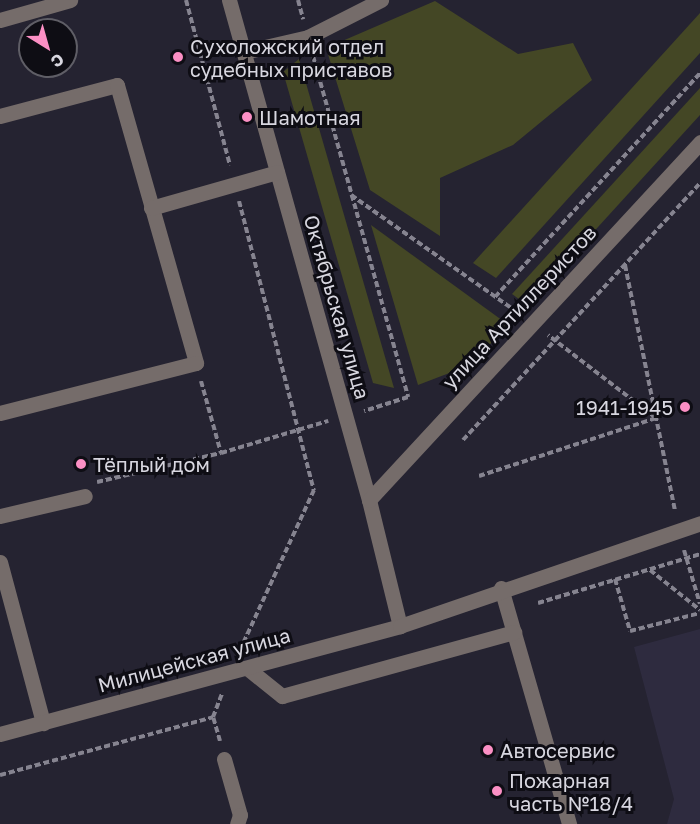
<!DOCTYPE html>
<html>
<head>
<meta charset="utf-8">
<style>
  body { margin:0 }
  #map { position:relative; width:700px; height:824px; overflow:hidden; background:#252331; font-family:"Golos Text",sans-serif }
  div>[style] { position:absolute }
  .built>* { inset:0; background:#2e2b3f }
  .green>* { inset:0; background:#444725 }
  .path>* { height:4px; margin-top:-2px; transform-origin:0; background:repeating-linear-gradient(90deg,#868490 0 6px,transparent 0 9px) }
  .minor>* { height:15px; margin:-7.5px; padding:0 7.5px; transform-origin:7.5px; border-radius:7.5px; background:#756c6a }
  .dots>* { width:16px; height:16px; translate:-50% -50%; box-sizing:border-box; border:3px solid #0e0d14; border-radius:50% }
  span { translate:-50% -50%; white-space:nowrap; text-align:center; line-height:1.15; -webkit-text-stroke:6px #0e0d14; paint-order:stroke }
  .poi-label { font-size:20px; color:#d8d7e0 }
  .left { translate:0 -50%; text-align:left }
  .right { translate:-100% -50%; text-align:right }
  .street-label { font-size:20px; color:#d8d7e0 }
  .north { position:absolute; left:18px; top:18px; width:60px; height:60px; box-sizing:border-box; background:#0e0d14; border:2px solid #5f5e66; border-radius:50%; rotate:143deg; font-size:16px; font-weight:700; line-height:24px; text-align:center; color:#d8d7e0 }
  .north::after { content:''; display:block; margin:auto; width:21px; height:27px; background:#fb8fc4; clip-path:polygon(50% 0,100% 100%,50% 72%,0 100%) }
</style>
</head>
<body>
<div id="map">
  <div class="built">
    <i style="clip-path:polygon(700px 629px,700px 824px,667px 824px,674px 799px,634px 647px)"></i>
  </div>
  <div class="green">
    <i style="clip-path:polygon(435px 1px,518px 54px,573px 43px,592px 80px,513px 145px,440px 178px,440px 236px,370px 190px,326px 48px)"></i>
    <i style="clip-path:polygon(700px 13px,700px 53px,496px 278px,473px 263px)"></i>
    <i style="clip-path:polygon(299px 59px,394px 388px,373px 383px,283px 72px)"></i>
    <i style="clip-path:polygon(700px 88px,700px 115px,527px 305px,512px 294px)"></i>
    <i style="clip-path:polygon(371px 225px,510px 326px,465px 367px,418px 385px)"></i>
  </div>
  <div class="path">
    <i style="left:186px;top:0;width:171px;rotate:75.1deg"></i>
    <i style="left:298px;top:0;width:20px;rotate:75deg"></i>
    <i style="left:313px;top:56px;width:354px;rotate:74.4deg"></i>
    <i style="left:408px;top:397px;width:46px;rotate:162.3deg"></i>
    <i style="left:351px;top:195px;width:204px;rotate:35.2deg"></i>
    <i style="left:239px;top:201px;width:299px;rotate:75.5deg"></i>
    <i style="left:314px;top:490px;width:174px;rotate:114.8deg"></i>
    <i style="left:625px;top:265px;width:250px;rotate:78.5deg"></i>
    <i style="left:495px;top:297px;width:304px;rotate:-47.5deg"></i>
    <i style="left:201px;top:381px;width:75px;rotate:74.5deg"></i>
    <i style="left:463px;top:440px;width:350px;rotate:-47.3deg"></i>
    <i style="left:479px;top:476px;width:186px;rotate:-18.1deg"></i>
    <i style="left:656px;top:418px;width:136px;rotate:-142.5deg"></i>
    <i style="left:97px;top:482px;width:127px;rotate:-13.2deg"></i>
    <i style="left:221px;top:453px;width:112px;rotate:-16.7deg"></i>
    <i style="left:684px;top:550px;width:56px;rotate:73.5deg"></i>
    <i style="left:650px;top:570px;width:64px;rotate:38.7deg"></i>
    <i style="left:615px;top:579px;width:54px;rotate:73.9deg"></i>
    <i style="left:630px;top:631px;width:72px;rotate:-14.4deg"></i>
    <i style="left:538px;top:603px;width:169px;rotate:-16.8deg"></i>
    <i style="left:220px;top:741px;width:25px;rotate:-106deg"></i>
    <i style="left:213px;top:717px;width:26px;rotate:-69deg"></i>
    <i style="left:0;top:775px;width:221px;rotate:-15.2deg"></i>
  </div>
  <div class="minor">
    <i style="left:229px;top:0;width:519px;rotate:74.36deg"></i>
    <i style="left:369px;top:500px;width:130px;rotate:76.2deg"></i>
    <i style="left:0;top:20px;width:73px;rotate:-15.9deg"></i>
    <i style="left:244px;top:52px;width:66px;rotate:-13.2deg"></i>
    <i style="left:308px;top:37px;width:82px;rotate:-26.9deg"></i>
    <i style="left:0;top:116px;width:121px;rotate:-14.8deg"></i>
    <i style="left:117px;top:85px;width:289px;rotate:74.1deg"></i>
    <i style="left:196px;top:363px;width:202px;rotate:165.7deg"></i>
    <i style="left:151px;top:208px;width:131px;rotate:-15.9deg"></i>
    <i style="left:369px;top:500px;width:488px;rotate:-47.2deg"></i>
    <i style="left:0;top:516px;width:87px;rotate:-13.2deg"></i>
    <i style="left:0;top:562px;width:167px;rotate:75deg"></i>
    <i style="left:501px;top:588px;width:246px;rotate:73.9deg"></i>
    <i style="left:247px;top:668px;width:45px;rotate:38.7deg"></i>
    <i style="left:282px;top:696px;width:241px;rotate:-15.4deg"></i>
    <i style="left:0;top:734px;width:414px;rotate:-15.1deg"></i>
    <i style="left:400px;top:626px;width:317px;rotate:-18.9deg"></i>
    <i style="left:224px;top:759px;width:58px;rotate:74.1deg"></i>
    <i style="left:240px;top:815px;width:9px;rotate:108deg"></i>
  </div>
  <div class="dots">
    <i style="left:178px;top:57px;background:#fb8fc4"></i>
    <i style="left:247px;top:117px;background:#fb8fc4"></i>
    <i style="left:685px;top:407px;background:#fb8fc4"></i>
    <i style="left:81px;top:464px;background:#fb8fc4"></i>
    <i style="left:488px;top:750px;background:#fb8fc4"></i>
    <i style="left:497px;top:791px;background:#fb8fc4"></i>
  </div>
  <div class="poi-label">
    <span class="left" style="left:190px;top:58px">Сухоложский отдел<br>судебных приставов</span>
    <span class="left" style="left:259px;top:117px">Шамотная</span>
    <span class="right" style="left:673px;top:407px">1941-1945</span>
    <span class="left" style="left:93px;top:464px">Тёплый дом</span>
    <span class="left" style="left:500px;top:750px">Автосервис</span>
    <span class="left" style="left:509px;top:792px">Пожарная<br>часть №18/4</span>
  </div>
  <div class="street-label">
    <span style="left:337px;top:307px;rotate:74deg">Октябрьская улица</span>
    <span style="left:519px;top:307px;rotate:-47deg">улица Артиллеристов</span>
    <span style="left:194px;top:660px;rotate:-15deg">Милицейская улица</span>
  </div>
  <div class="north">С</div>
</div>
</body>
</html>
